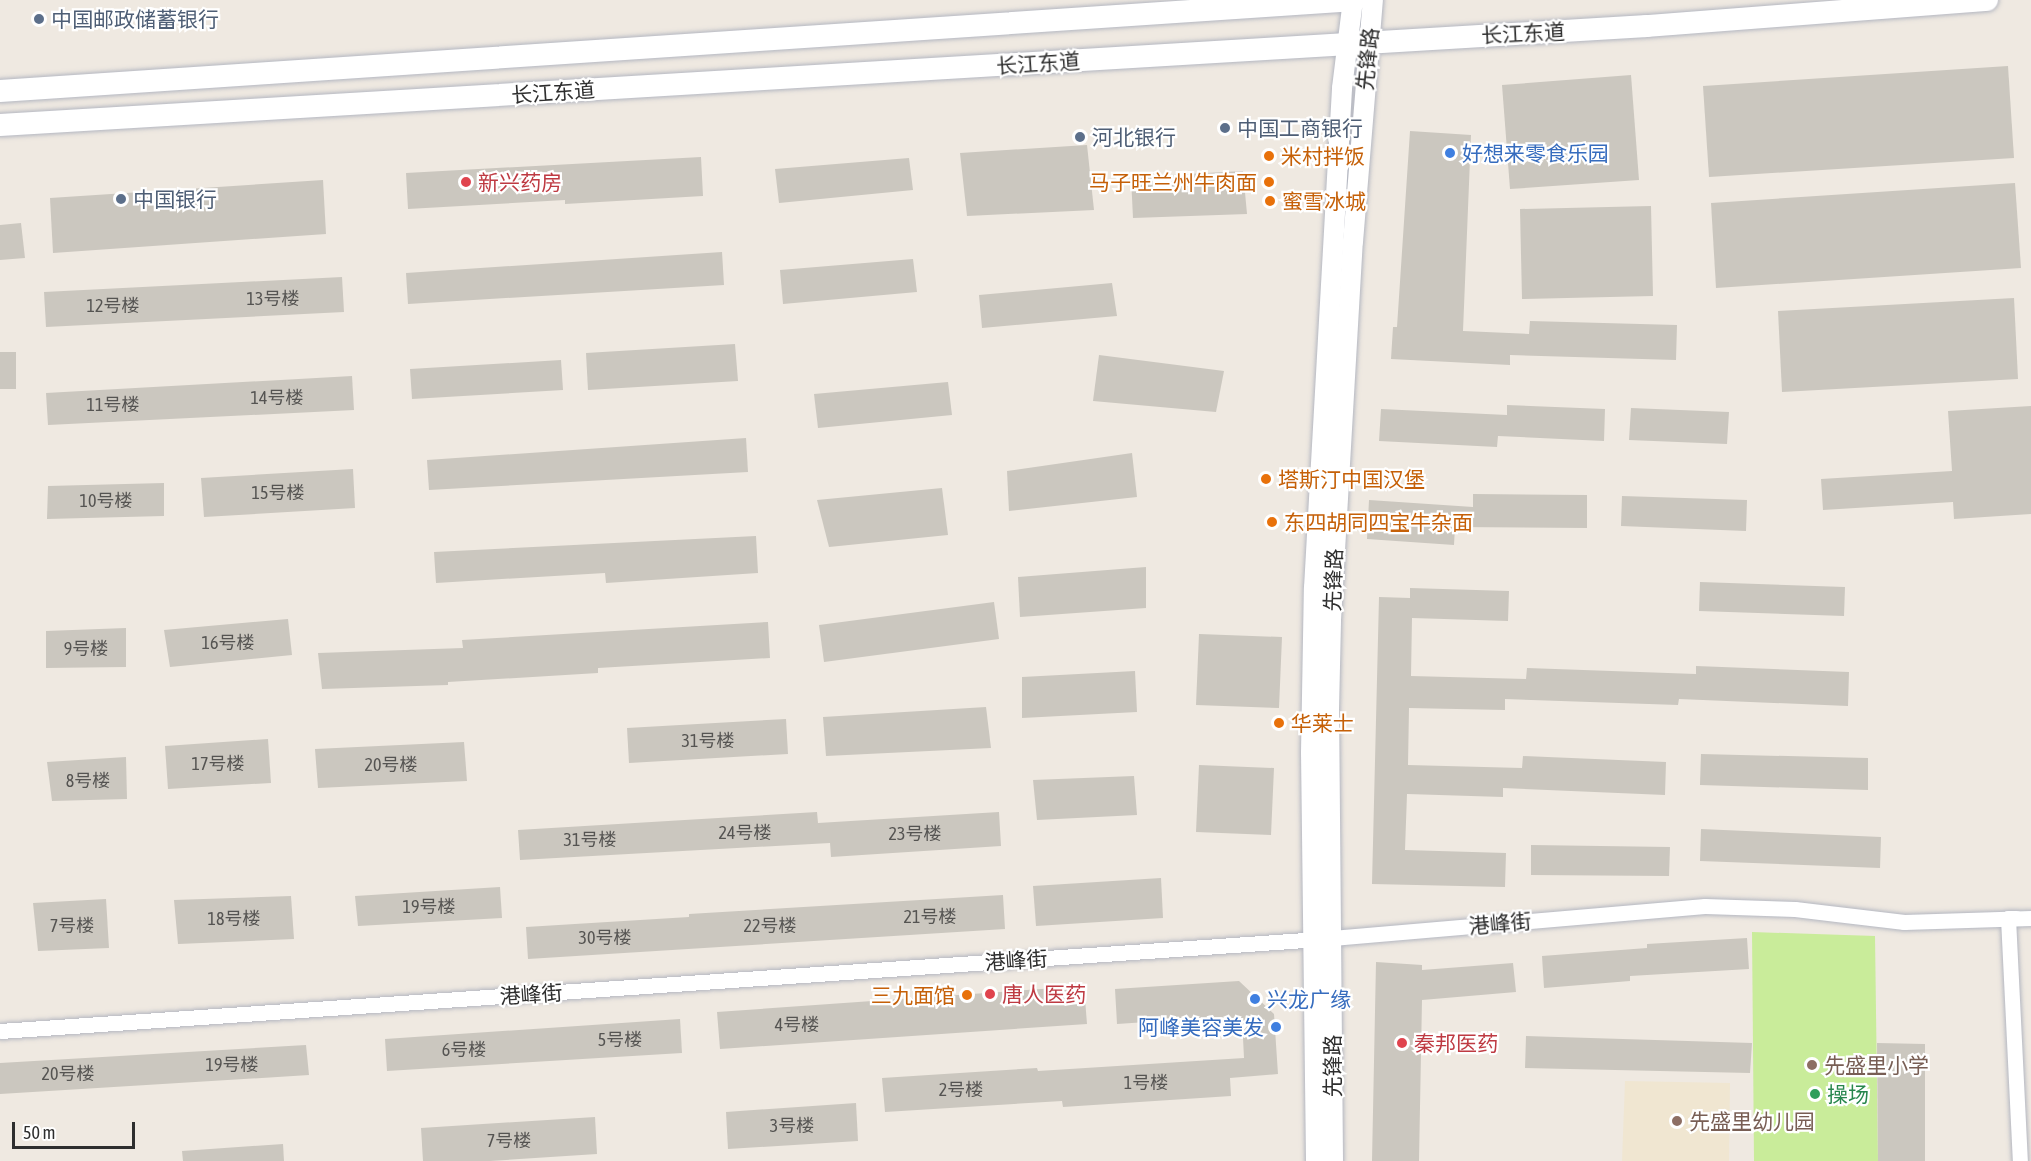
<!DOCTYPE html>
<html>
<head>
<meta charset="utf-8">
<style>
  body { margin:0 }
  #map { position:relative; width:2031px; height:1161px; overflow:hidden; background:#efe9e1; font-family:"Asap Condensed","Noto Sans SC",sans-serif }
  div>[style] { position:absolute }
  .education>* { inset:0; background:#f0e6d1 }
  .pitch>* { inset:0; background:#c9ec9a }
  .building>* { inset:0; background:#cbc7bf }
  .roads { filter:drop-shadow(0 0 2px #b4b7c1) drop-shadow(0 0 2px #b4b7c1) }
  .minor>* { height:15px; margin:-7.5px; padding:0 7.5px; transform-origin:7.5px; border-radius:7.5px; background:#fff }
  .tertiary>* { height:20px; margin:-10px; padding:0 10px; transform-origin:10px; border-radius:10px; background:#fff }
  .secondary>* { height:22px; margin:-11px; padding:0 11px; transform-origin:11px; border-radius:11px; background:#fff }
  .dots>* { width:16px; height:16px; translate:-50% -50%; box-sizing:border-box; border:3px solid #fff; border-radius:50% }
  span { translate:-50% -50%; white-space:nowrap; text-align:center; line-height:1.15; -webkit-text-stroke:4.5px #fff; paint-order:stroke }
  .number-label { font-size:18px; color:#555452 }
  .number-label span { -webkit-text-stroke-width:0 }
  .service-label { font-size:21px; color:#4e5e75 }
  .left { translate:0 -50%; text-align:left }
  .street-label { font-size:21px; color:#2e2e2e }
  .shop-label { font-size:21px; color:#366cbe }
  .right { translate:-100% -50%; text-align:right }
  .food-label { font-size:21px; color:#c56008 }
  .health-label { font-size:21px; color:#be3a42 }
  .education-label { font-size:21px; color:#785e54 }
  .leisure-label { font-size:21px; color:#27864d }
  .scale { position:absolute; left:12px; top:1122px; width:123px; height:27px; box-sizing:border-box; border:3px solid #2e2e2e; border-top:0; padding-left:8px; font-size:18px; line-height:21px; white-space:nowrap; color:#2e2e2e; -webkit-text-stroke:4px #fff; paint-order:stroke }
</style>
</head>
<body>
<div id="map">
  <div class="education">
    <i style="clip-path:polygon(1625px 1081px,1730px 1083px,1729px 1161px,1622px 1161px)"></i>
  </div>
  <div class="pitch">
    <i style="clip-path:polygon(1752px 932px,1875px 936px,1878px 1161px,1754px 1161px)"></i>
  </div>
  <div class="building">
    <i style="clip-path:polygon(2008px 66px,2014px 158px,1709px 177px,1703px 86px)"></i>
    <i style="clip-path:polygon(1631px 75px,1639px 180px,1510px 189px,1502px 85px)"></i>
    <i style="clip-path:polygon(1410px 131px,1471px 135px,1463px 331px,1529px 334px,1530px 321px,1677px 325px,1676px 360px,1510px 355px,1510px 365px,1391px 359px,1393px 327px,1397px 327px)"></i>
    <i style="clip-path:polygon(1087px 145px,1094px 210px,967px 216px,960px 153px)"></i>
    <i style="clip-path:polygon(701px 157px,703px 196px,565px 204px,565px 200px,408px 209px,406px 173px)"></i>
    <i style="clip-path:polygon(909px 158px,913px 190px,779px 203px,775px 169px)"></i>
    <i style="clip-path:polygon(1243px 171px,1247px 214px,1133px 218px,1131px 177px)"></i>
    <i style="clip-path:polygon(323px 180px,326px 234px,53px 253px,50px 198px)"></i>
    <i style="clip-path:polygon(2015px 183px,2021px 268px,1716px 288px,1711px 203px)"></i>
    <i style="clip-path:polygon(1651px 206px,1653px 296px,1522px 299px,1520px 209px)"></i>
    <i style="clip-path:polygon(21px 223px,25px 258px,0 260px,0 225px)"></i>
    <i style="clip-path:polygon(722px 252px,724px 285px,408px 304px,406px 273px)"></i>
    <i style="clip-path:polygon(913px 259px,917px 292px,783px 304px,780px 270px)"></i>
    <i style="clip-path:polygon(342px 277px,344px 312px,46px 327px,44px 292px)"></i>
    <i style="clip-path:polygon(1112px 283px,1117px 316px,982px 328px,979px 295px)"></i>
    <i style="clip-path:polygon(2014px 298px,2018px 379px,1782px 392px,1778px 311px)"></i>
    <i style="clip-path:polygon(735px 344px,738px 381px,588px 390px,586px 353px)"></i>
    <i style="clip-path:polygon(0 352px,16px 352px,16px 389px,0 389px)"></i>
    <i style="clip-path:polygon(1099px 355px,1224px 371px,1216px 412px,1093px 401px)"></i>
    <i style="clip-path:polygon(561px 360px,563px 390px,412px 399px,410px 369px)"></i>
    <i style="clip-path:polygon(352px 376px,354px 410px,48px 425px,46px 393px)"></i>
    <i style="clip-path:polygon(948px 382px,952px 415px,818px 428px,814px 394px)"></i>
    <i style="clip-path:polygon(1507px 405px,1605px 409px,1604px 441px,1498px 436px,1497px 447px,1379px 441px,1381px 409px,1507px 415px)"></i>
    <i style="clip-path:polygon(2031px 406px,2031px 514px,1954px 519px,1953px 502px,1823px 510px,1821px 479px,1952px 471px,1948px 411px)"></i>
    <i style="clip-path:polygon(1631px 408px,1729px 412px,1727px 444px,1629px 440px)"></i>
    <i style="clip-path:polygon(746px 438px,748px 472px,429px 490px,427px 460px)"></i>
    <i style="clip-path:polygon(1132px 453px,1137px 497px,1009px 511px,1007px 471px)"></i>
    <i style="clip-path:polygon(353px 469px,355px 508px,204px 517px,201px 478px)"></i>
    <i style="clip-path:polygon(164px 483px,164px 516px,47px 519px,48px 486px)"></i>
    <i style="clip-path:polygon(942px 488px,948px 535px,829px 547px,817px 500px)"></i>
    <i style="clip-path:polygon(1473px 494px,1587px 495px,1587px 528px,1455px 527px,1454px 545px,1367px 539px,1369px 500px,1473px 507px)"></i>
    <i style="clip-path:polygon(1622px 496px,1747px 500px,1746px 531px,1621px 526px)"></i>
    <i style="clip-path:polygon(756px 536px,758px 573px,606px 583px,605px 573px,436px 583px,434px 552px)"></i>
    <i style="clip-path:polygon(1146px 567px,1146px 608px,1020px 617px,1018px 577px)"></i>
    <i style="clip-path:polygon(1700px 582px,1845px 587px,1844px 616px,1699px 611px)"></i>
    <i style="clip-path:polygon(1410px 588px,1509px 591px,1508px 621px,1412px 618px,1411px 676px,1526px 679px,1527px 668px,1696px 674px,1696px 666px,1849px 672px,1848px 706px,1679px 699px,1678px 705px,1505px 699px,1505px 710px,1409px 708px,1408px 765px,1522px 768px,1523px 756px,1666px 762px,1665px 795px,1503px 788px,1503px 797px,1407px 794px,1405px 850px,1506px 853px,1505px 887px,1372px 884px,1379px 597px,1410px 598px)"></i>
    <i style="clip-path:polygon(994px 602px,999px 639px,824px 662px,819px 625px)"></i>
    <i style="clip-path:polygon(288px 619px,292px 655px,170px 667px,164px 630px)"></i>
    <i style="clip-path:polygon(768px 622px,770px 658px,598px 668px,598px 673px,448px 682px,448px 685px,322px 689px,318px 653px,463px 648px,462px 640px)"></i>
    <i style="clip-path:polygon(126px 628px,126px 667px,46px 668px,46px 631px)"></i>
    <i style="clip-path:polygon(1199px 634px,1282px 637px,1279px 708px,1196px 705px)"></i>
    <i style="clip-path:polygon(1135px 671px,1137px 712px,1022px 718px,1022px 677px)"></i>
    <i style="clip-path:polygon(986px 707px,991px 748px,826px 756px,823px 717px)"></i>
    <i style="clip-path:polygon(786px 719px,788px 754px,629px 763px,627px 728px)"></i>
    <i style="clip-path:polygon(268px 739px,271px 783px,168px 789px,165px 746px)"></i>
    <i style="clip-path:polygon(464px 742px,467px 781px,318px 788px,315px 749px)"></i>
    <i style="clip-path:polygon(1701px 754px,1868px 758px,1868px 790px,1700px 785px)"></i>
    <i style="clip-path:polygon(126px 757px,127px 799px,52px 801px,47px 762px)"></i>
    <i style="clip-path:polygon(1199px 765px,1274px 768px,1271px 835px,1196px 832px)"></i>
    <i style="clip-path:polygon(1134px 776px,1137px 815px,1037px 820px,1033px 780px)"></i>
    <i style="clip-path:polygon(817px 812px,818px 823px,999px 812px,1001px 846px,831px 857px,830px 843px,520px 860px,518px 830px)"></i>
    <i style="clip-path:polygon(1701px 829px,1881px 837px,1880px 868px,1700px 861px)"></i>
    <i style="clip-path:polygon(1531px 845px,1670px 847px,1669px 876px,1531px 875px)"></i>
    <i style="clip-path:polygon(1161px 878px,1163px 918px,1036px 926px,1033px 886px)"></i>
    <i style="clip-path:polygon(500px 887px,502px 918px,358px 926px,355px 896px)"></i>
    <i style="clip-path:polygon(1003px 895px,1005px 929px,528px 959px,526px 927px,689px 917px,689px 914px)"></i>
    <i style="clip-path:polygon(291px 896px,294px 939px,178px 944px,174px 900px)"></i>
    <i style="clip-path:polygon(106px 899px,109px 948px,38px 951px,33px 903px)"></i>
    <i style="clip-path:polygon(1747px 938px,1749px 969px,1630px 976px,1630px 981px,1544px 988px,1542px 956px,1647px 948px,1647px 944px)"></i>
    <i style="clip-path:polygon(1376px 962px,1422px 965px,1422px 970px,1513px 963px,1516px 992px,1422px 1000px,1419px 1161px,1372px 1161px)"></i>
    <i style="clip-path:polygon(1239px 981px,1274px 1014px,1278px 1074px,1230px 1078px,1231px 1096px,1063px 1107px,1062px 1101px,885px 1112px,882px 1078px,1037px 1068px,1038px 1071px,1244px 1058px,1243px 1038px,1221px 1017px,1117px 1024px,1115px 989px)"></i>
    <i style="clip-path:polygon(1084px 986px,1087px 1024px,720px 1049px,717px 1012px)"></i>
    <i style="clip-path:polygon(680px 1019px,682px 1053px,387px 1071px,385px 1039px)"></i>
    <i style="clip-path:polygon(1526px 1036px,1752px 1043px,1750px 1073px,1525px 1068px)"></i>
    <i style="clip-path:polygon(1877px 1043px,1925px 1044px,1925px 1161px,1878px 1161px)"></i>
    <i style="clip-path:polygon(306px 1045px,309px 1075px,0 1094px,0 1063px)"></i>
    <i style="clip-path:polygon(856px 1103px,858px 1141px,728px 1149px,726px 1112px)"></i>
    <i style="clip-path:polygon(595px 1117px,597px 1154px,490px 1161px,423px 1161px,421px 1128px)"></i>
    <i style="clip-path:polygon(283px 1144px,284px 1161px,183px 1161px,182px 1151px)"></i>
  </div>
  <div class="roads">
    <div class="minor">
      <i style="left:2016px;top:918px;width:8px;rotate:180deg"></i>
      <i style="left:2008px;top:918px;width:243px;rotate:87.2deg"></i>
      <i style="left:0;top:1031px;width:1335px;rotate:-3.99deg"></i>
      <i style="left:1332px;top:938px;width:374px;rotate:-4.9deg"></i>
      <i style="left:1705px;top:906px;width:90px;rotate:1.9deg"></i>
      <i style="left:1795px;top:909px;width:110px;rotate:6.8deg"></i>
      <i style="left:1904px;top:922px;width:127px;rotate:-1.8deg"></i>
    </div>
    <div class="tertiary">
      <i style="left:1316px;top:1161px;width:408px;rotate:-90.7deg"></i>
      <i style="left:1311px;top:753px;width:165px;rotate:-89deg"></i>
      <i style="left:1314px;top:588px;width:501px;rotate:-86.79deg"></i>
      <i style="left:1342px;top:88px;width:89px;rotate:-82.9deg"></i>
      <i style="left:1333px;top:1161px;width:451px;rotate:-90.5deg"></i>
      <i style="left:1329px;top:710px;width:90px;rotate:-88.7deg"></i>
      <i style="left:1331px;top:620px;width:379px;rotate:-86.7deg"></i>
      <i style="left:1353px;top:242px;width:243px;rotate:-85.3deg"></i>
    </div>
    <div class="secondary">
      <i style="left:0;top:91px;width:1358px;rotate:-3.84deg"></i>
      <i style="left:0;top:125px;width:1650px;rotate:-3.44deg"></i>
      <i style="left:1647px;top:26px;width:341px;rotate:-4.4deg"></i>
    </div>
  </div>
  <div class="dots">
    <i style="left:39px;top:19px;background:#5c6f8a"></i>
    <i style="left:1225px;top:128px;background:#5c6f8a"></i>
    <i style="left:1080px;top:137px;background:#5c6f8a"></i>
    <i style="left:1450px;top:153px;background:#3f7fe0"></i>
    <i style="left:1269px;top:156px;background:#e8710a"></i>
    <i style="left:466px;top:182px;background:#e0444e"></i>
    <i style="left:1269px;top:182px;background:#e8710a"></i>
    <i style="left:121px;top:199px;background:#5c6f8a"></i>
    <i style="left:1270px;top:201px;background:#e8710a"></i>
    <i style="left:1266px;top:479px;background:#e8710a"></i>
    <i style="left:1272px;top:522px;background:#e8710a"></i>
    <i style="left:1279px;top:723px;background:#e8710a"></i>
    <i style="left:990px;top:994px;background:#e0444e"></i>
    <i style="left:967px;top:995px;background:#e8710a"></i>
    <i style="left:1255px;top:999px;background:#3f7fe0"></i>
    <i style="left:1276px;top:1027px;background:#3f7fe0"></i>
    <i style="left:1402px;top:1043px;background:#e0444e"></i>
    <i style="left:1812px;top:1065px;background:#8d6e63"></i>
    <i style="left:1815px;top:1094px;background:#2e9e5b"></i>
    <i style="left:1677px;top:1121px;background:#8d6e63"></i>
  </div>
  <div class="number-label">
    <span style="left:273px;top:299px">13号楼</span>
    <span style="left:113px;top:306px">12号楼</span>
    <span style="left:277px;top:398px">14号楼</span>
    <span style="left:113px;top:405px">11号楼</span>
    <span style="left:278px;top:493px">15号楼</span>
    <span style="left:106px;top:501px">10号楼</span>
    <span style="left:228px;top:643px">16号楼</span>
    <span style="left:86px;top:649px">9号楼</span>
    <span style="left:708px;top:741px">31号楼</span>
    <span style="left:218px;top:764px">17号楼</span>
    <span style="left:391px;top:765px">20号楼</span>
    <span style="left:88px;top:781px">8号楼</span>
    <span style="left:745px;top:833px">24号楼</span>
    <span style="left:915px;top:834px">23号楼</span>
    <span style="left:590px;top:840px">31号楼</span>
    <span style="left:429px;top:907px">19号楼</span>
    <span style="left:930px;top:917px">21号楼</span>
    <span style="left:234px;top:919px">18号楼</span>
    <span style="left:72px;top:926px">7号楼</span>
    <span style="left:770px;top:926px">22号楼</span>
    <span style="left:605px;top:938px">30号楼</span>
    <span style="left:797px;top:1025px">4号楼</span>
    <span style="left:620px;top:1040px">5号楼</span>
    <span style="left:464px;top:1050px">6号楼</span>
    <span style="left:232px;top:1065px">19号楼</span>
    <span style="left:68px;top:1074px">20号楼</span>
    <span style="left:1146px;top:1083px">1号楼</span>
    <span style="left:961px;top:1090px">2号楼</span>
    <span style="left:792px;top:1126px">3号楼</span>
    <span style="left:509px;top:1141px">7号楼</span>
  </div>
  <div class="service-label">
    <span class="left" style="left:51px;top:19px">中国邮政储蓄银行</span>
    <span class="left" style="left:1237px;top:128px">中国工商银行</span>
    <span class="left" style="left:1092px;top:137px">河北银行</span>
    <span class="left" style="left:133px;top:199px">中国银行</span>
  </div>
  <div class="street-label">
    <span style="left:1523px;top:33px;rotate:-3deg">长江东道</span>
    <span style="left:1367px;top:59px;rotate:-84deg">先锋路</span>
    <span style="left:1038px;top:63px;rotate:-4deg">长江东道</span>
    <span style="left:553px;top:92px;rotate:-4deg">长江东道</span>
    <span style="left:1333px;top:580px;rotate:-88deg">先锋路</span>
    <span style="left:1500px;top:923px;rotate:-5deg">港峰街</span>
    <span style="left:1016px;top:960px;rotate:-4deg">港峰街</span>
    <span style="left:531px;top:994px;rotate:-4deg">港峰街</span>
    <span style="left:1332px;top:1066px;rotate:-90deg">先锋路</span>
  </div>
  <div class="shop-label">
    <span class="left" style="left:1462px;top:153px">好想来零食乐园</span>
    <span class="left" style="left:1267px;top:999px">兴龙广缘</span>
    <span class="right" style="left:1264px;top:1027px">阿峰美容美发</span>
  </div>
  <div class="food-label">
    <span class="left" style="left:1281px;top:156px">米村拌饭</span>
    <span class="right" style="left:1257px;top:182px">马子旺兰州牛肉面</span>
    <span class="left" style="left:1282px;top:201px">蜜雪冰城</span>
    <span class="left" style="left:1278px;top:479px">塔斯汀中国汉堡</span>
    <span class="left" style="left:1284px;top:522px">东四胡同四宝牛杂面</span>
    <span class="left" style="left:1291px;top:723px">华莱士</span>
    <span class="right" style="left:955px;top:995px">三九面馆</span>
  </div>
  <div class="health-label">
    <span class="left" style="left:478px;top:182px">新兴药房</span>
    <span class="left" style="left:1002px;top:994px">唐人医药</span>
    <span class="left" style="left:1414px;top:1043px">秦邦医药</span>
  </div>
  <div class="education-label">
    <span class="left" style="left:1824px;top:1065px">先盛里小学</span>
    <span class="left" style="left:1689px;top:1121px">先盛里幼儿园</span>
  </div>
  <div class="leisure-label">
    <span class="left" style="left:1827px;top:1094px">操场</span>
  </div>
  <div class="scale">50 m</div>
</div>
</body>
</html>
